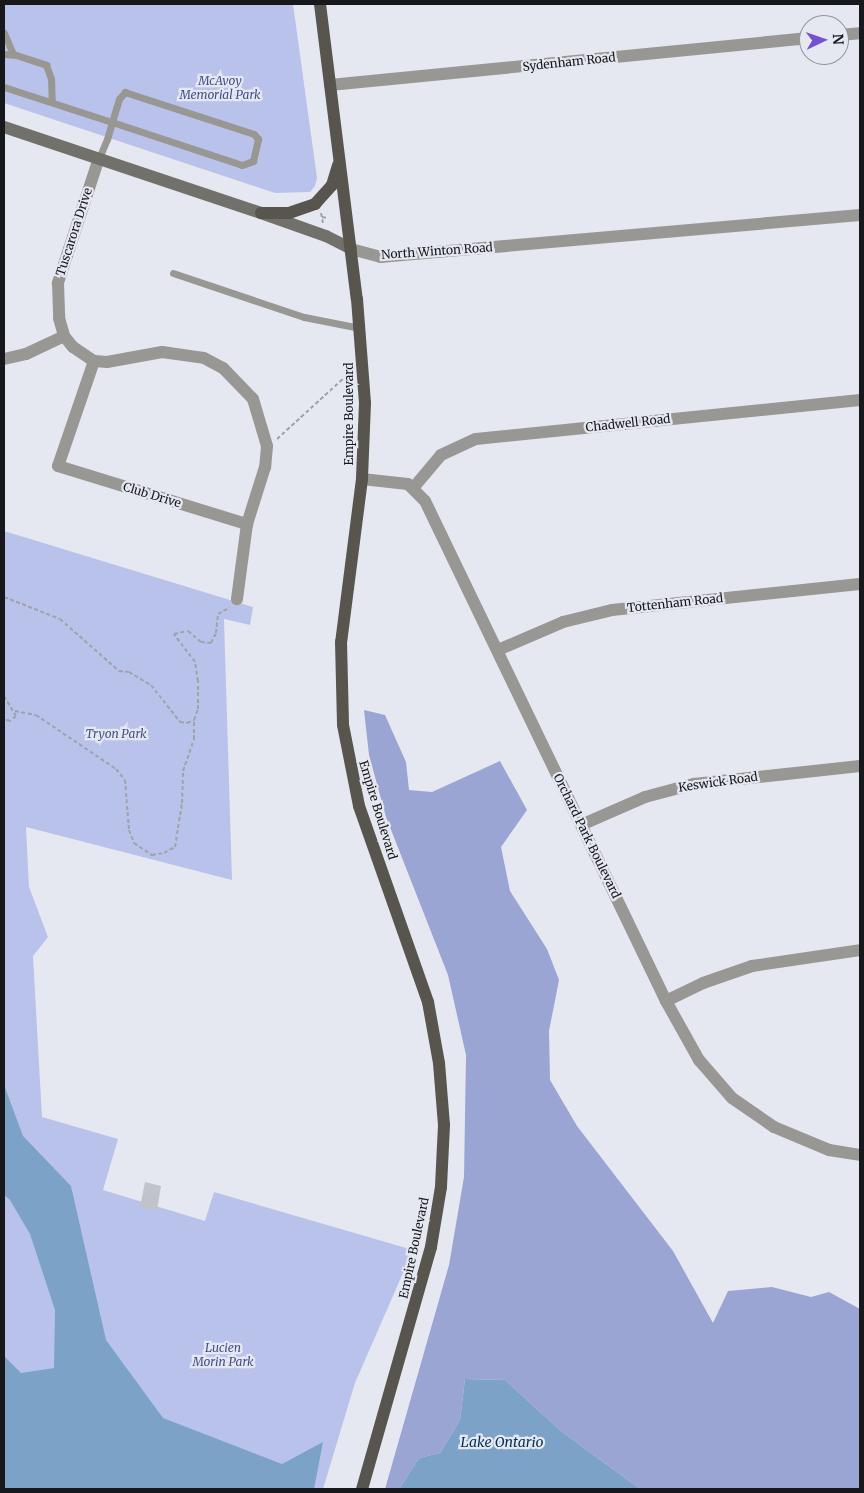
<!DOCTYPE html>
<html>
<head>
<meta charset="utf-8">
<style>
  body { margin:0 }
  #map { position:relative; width:864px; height:1493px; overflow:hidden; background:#e6e8f1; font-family:Merriweather,serif }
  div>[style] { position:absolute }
  .green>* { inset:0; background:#b9c2ea }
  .forest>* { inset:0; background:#9aa5d3 }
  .water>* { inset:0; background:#7ca3c7 }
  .building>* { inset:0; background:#c1c3cc }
  .path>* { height:2px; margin-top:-1px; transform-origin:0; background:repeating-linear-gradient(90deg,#a0a2a9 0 4px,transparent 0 6.5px) }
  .service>* { height:7px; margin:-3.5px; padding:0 3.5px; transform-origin:3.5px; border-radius:3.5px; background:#989793 }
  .minor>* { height:12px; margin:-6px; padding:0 6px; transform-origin:6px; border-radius:6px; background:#989793 }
  .secondary>* { height:12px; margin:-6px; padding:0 6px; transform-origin:6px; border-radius:6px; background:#72706b }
  .primary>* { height:12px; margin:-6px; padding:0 6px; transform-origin:6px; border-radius:6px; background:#57554e }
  span { translate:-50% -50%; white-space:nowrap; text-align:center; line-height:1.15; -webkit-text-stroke:4.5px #e6e8f1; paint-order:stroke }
  .street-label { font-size:12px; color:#17181b }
  .park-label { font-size:12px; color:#444f8a; font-style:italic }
  .water-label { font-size:14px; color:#023255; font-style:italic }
  .frame { position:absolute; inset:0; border:5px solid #17181b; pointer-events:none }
  .north { position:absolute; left:799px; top:15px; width:50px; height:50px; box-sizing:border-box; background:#e6e8f1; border:1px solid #93959b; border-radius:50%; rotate:87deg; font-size:14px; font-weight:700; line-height:20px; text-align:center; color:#17181b }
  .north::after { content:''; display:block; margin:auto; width:18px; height:22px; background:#7352cc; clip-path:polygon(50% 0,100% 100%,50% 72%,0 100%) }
</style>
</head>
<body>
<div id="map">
  <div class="green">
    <i style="clip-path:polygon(4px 4px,293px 4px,317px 178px,315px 186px,310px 192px,275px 193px,4px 103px)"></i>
    <i style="clip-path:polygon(4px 531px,253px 607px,250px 625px,224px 619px,232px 880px,26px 827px,29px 887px,48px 937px,33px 956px,42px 1117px,118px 1139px,103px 1190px,205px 1221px,214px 1192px,413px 1250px,355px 1383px,323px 1489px,195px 1489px,4px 1438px)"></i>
  </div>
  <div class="forest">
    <i style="clip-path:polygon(364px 710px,385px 715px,406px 762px,409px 790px,432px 792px,500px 761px,527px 810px,501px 847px,510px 891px,547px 949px,559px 980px,549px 1031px,550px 1080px,577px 1126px,673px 1251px,713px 1323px,728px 1291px,772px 1287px,811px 1297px,829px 1292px,860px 1309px,860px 1489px,640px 1489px,561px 1431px,505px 1380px,465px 1379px,460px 1420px,440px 1453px,419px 1458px,399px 1489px,385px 1489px,449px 1265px,464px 1177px,466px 1055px,448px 975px,386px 817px,369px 755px)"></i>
  </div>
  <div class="water">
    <i style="clip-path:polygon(4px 1085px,23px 1136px,71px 1186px,106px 1340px,163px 1418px,282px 1464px,323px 1442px,314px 1489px,4px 1489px,4px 1356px,21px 1373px,54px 1368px,55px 1310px,30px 1234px,10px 1200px,4px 1195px)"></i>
    <i style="clip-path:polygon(465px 1379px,505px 1380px,561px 1431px,640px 1489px,399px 1489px,419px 1458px,440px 1453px,460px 1420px)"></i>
  </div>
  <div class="building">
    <i style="clip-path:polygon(145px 1182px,161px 1186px,157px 1210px,140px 1207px)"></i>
  </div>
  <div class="path">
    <i style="left:321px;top:213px;width:10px;rotate:79deg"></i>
    <i style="left:322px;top:217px;width:6px;rotate:9deg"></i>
    <i style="left:277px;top:439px;width:92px;rotate:-42.4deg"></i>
    <i style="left:4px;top:597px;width:60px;rotate:21.4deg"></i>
    <i style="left:60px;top:619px;width:79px;rotate:41.4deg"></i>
    <i style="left:119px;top:671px;width:10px;rotate:6deg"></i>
    <i style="left:129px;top:672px;width:26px;rotate:31deg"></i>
    <i style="left:151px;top:685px;width:47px;rotate:51.9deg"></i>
    <i style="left:180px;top:722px;width:7px;rotate:8deg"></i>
    <i style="left:187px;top:723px;width:8px;rotate:-23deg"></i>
    <i style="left:194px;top:720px;width:12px;rotate:-70deg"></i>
    <i style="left:198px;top:709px;width:28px;rotate:-90deg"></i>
    <i style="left:198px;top:681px;width:19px;rotate:-99deg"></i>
    <i style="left:195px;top:662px;width:35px;rotate:-127deg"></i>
    <i style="left:174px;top:634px;width:14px;rotate:-12deg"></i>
    <i style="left:188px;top:631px;width:17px;rotate:40deg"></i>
    <i style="left:201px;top:642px;width:10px;rotate:6deg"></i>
    <i style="left:211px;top:643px;width:11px;rotate:-63deg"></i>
    <i style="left:216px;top:633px;width:19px;rotate:-84deg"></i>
    <i style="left:218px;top:614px;width:13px;rotate:-29deg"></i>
    <i style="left:4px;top:696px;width:23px;rotate:59deg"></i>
    <i style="left:16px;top:716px;width:8px;rotate:140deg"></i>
    <i style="left:10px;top:721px;width:6px;rotate:-162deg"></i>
    <i style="left:15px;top:711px;width:21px;rotate:11deg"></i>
    <i style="left:36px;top:715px;width:97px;rotate:34deg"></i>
    <i style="left:116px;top:769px;width:14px;rotate:51deg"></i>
    <i style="left:125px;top:780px;width:50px;rotate:85.4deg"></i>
    <i style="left:129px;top:830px;width:14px;rotate:69deg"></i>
    <i style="left:134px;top:843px;width:22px;rotate:34deg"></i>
    <i style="left:152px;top:855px;width:12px;rotate:-9deg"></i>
    <i style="left:164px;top:853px;width:13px;rotate:-29deg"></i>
    <i style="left:175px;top:847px;width:45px;rotate:-81deg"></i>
    <i style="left:182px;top:803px;width:32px;rotate:-88deg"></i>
    <i style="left:183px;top:771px;width:34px;rotate:-71deg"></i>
    <i style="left:194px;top:739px;width:19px;rotate:-90deg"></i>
  </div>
  <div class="service">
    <i style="left:4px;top:33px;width:23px;rotate:67deg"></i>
    <i style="left:4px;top:54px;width:12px;rotate:5deg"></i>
    <i style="left:16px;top:55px;width:32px;rotate:18deg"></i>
    <i style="left:46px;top:65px;width:15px;rotate:70deg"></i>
    <i style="left:51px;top:79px;width:23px;rotate:88deg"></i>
    <i style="left:4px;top:87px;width:114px;rotate:18deg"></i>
    <i style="left:112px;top:122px;width:137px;rotate:18.3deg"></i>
    <i style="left:242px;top:165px;width:12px;rotate:-20deg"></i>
    <i style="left:253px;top:161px;width:23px;rotate:-77deg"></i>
    <i style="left:258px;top:139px;width:6px;rotate:-129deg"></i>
    <i style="left:254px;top:134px;width:136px;rotate:-162deg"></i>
    <i style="left:125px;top:92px;width:9px;rotate:131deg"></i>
    <i style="left:119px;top:99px;width:24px;rotate:107deg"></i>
    <i style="left:112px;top:122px;width:18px;rotate:106deg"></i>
    <i style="left:107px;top:139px;width:21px;rotate:113deg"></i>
    <i style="left:173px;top:273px;width:138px;rotate:18.6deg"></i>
    <i style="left:304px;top:317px;width:57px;rotate:11.1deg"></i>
  </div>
  <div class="minor">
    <i style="left:839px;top:35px;width:21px;rotate:-5deg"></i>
    <i style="left:330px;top:85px;width:481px;rotate:-5.6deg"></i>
    <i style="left:99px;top:158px;width:132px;rotate:108.2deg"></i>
    <i style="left:58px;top:283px;width:35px;rotate:88deg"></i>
    <i style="left:59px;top:318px;width:19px;rotate:74deg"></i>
    <i style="left:64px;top:336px;width:14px;rotate:51deg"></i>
    <i style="left:73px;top:347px;width:25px;rotate:34deg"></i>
    <i style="left:94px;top:361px;width:13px;rotate:4deg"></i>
    <i style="left:107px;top:362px;width:56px;rotate:-10.3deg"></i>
    <i style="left:162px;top:352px;width:42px;rotate:8.1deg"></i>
    <i style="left:204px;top:358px;width:21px;rotate:28deg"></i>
    <i style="left:223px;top:368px;width:43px;rotate:45.9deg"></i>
    <i style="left:253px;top:399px;width:49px;rotate:73.4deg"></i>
    <i style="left:267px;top:446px;width:21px;rotate:95deg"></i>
    <i style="left:265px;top:467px;width:60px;rotate:107.5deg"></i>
    <i style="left:247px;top:524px;width:76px;rotate:97.6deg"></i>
    <i style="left:351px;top:249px;width:30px;rotate:15deg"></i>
    <i style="left:380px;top:257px;width:482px;rotate:-5deg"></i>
    <i style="left:4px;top:359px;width:23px;rotate:-13deg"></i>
    <i style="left:26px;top:354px;width:42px;rotate:-25.3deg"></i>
    <i style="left:94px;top:361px;width:111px;rotate:108.9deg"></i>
    <i style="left:58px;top:466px;width:198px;rotate:17.1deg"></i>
    <i style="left:362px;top:479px;width:46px;rotate:6.2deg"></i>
    <i style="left:408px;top:484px;width:24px;rotate:45deg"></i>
    <i style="left:425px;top:501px;width:555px;rotate:64.27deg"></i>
    <i style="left:666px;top:1001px;width:68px;rotate:60.8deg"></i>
    <i style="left:699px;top:1060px;width:50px;rotate:49deg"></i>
    <i style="left:732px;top:1098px;width:51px;rotate:34.6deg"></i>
    <i style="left:774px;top:1127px;width:60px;rotate:22.7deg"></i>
    <i style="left:829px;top:1150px;width:31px;rotate:9deg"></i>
    <i style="left:414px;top:487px;width:42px;rotate:-49.8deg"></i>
    <i style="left:441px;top:455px;width:38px;rotate:-25deg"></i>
    <i style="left:476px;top:439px;width:386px;rotate:-5.8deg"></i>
    <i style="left:498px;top:650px;width:71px;rotate:-23.3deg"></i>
    <i style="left:563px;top:622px;width:50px;rotate:-13.8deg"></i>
    <i style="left:612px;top:610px;width:249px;rotate:-6deg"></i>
    <i style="left:581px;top:825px;width:70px;rotate:-23.6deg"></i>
    <i style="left:645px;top:797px;width:51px;rotate:-14.9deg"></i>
    <i style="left:694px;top:784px;width:167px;rotate:-6.2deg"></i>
    <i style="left:666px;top:1001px;width:41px;rotate:-25.9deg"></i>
    <i style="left:703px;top:983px;width:52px;rotate:-19.1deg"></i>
    <i style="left:752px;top:966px;width:109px;rotate:-8.4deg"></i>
  </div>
  <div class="secondary">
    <i style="left:4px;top:127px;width:271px;rotate:18.5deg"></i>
    <i style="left:261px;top:213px;width:69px;rotate:19.5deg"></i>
    <i style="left:326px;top:236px;width:28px;rotate:27deg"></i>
  </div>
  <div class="primary">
    <i style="left:320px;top:4px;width:297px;rotate:82.9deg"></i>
    <i style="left:357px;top:299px;width:104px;rotate:85.6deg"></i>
    <i style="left:365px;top:403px;width:76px;rotate:92.3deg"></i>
    <i style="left:362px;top:479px;width:164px;rotate:97.3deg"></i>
    <i style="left:341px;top:642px;width:83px;rotate:88.6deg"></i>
    <i style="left:343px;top:725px;width:83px;rotate:78.8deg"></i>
    <i style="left:359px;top:806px;width:208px;rotate:70.6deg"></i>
    <i style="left:428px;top:1002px;width:62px;rotate:79.8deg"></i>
    <i style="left:439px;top:1063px;width:62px;rotate:85.4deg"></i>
    <i style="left:444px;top:1125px;width:62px;rotate:92.8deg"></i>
    <i style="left:441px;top:1187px;width:61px;rotate:99.5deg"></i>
    <i style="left:431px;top:1247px;width:252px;rotate:105.9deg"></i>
    <i style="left:261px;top:213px;width:28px"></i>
    <i style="left:289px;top:213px;width:28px;rotate:-19deg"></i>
    <i style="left:315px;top:204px;width:25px;rotate:-48deg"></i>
    <i style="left:332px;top:185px;width:21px;rotate:-73deg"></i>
  </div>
  <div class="street-label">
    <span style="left:569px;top:62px;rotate:-6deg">Sydenham Road</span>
    <span style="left:74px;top:232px;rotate:-72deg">Tuscarora Drive</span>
    <span style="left:437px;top:251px;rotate:-4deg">North Winton Road</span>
    <span style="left:349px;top:414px;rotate:-90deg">Empire Boulevard</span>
    <span style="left:628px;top:423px;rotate:-6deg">Chadwell Road</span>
    <span style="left:152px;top:495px;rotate:17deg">Club Drive</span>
    <span style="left:675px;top:603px;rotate:-6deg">Tottenham Road</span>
    <span style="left:718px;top:782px;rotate:-8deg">Keswick Road</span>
    <span style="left:378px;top:810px;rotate:73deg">Empire Boulevard</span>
    <span style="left:587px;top:836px;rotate:64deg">Orchard Park Boulevard</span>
    <span style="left:414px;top:1248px;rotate:-78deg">Empire Boulevard</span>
  </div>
  <div class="park-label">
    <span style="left:220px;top:88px">McAvoy<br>Memorial Park</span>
    <span style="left:116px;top:734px">Tryon Park</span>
    <span style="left:223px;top:1355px">Lucien<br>Morin Park</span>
  </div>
  <div class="water-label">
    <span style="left:502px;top:1442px">Lake Ontario</span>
  </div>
  <div class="frame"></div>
  <div class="north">N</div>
</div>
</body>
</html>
